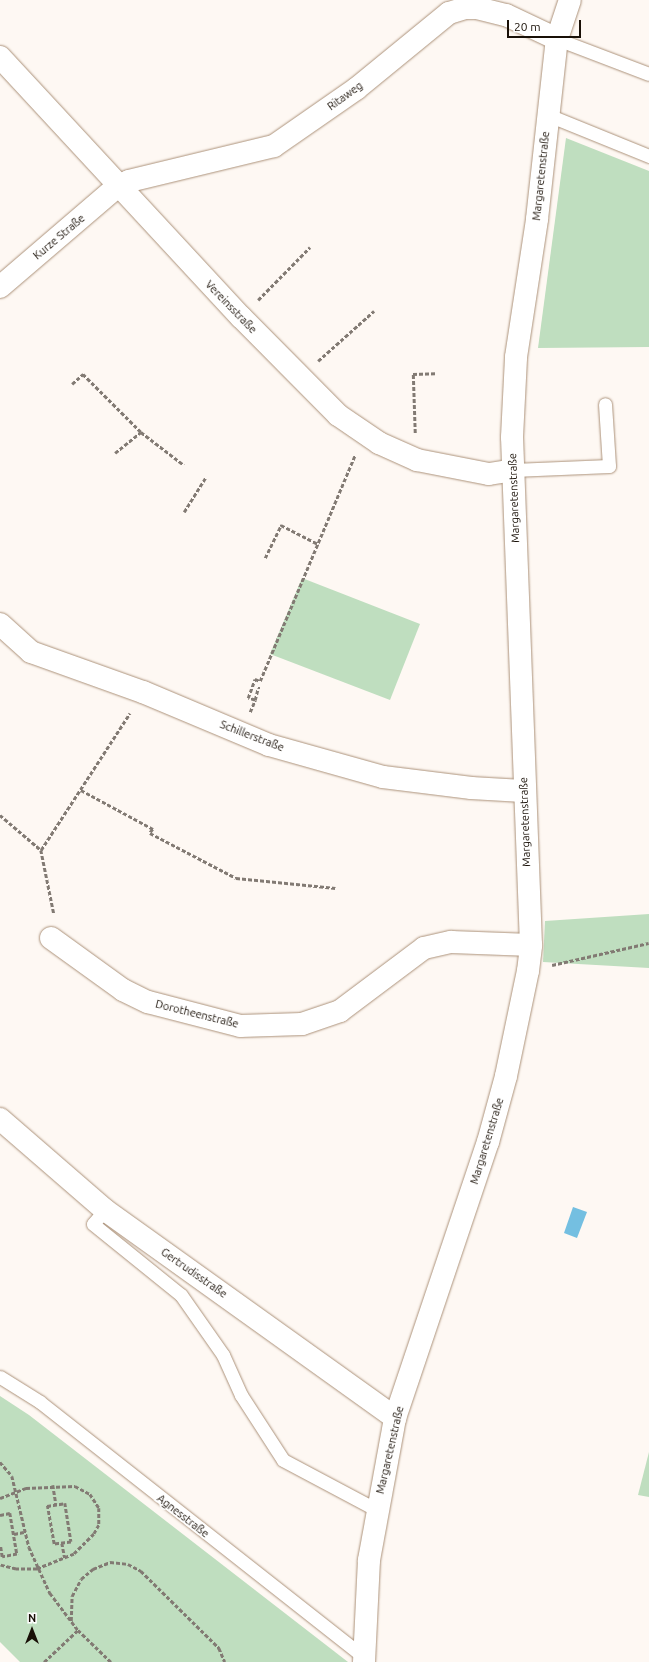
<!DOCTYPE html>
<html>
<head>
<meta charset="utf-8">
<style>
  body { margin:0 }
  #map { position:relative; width:649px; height:1662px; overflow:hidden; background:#fef8f3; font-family:Ubuntu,sans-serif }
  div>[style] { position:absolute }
  .green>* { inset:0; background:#bfdebf }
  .water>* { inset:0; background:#74bfe1 }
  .path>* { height:2.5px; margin-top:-1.25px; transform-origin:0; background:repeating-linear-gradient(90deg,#827a73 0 4px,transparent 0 6px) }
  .roads { filter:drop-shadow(0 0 1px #ac927a) drop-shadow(0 0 1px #ac927a) }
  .service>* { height:13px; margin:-6.5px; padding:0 6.5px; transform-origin:6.5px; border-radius:6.5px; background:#fff }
  .minor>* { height:22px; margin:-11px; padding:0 11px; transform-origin:11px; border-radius:11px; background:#fff }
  span { translate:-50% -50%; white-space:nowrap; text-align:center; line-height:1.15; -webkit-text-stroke:3.5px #fff; paint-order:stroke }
  .street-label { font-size:11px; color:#191007 }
  .north { position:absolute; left:12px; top:1610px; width:40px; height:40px; -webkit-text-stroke:3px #fff; paint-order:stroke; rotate:0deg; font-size:11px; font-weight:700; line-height:16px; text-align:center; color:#191007 }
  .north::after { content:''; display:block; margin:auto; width:14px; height:18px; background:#191007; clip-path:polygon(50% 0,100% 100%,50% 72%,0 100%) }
  .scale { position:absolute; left:507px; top:20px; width:74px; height:18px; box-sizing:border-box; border:2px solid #191007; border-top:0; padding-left:5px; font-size:12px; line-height:14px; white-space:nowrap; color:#191007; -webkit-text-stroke:3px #fff; paint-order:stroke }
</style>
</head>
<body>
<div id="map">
  <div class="green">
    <i style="clip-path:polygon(566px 138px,649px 171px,649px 347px,538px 348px)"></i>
    <i style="clip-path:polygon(302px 578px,420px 624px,390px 700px,270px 654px)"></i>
    <i style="clip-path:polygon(649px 914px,649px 968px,543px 962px,545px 921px)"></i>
    <i style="clip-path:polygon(0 1396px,29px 1415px,348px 1662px,20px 1662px,0 1642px)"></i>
    <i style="clip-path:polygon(649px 1452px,649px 1497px,638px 1495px)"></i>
  </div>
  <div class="water">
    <i style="clip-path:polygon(573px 1207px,587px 1212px,577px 1238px,564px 1233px)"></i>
  </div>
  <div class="path">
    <i style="left:258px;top:300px;width:74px;rotate:-45.5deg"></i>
    <i style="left:318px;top:361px;width:75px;rotate:-41.8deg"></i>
    <i style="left:72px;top:384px;width:15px;rotate:-42deg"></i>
    <i style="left:83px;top:374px;width:82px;rotate:45deg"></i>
    <i style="left:141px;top:432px;width:54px;rotate:37.5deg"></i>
    <i style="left:415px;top:433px;width:59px;rotate:-91.9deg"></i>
    <i style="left:413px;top:374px;width:23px;rotate:-2deg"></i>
    <i style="left:115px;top:453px;width:33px;rotate:-39deg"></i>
    <i style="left:184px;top:512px;width:40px;rotate:-58deg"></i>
    <i style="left:265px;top:558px;width:37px;rotate:-64deg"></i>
    <i style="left:281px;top:525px;width:42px;rotate:27.2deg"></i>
    <i style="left:255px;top:700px;width:12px;rotate:-76deg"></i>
    <i style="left:258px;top:688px;width:2px"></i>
    <i style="left:250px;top:712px;width:13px;rotate:-67deg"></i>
    <i style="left:255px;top:700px;width:7px;rotate:-164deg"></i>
    <i style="left:248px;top:698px;width:20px;rotate:-70deg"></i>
    <i style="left:255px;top:679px;width:5px;rotate:22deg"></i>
    <i style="left:260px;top:681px;width:245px;rotate:-67.2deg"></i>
    <i style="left:81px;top:790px;width:82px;rotate:28.4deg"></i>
    <i style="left:153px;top:829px;width:5px;rotate:127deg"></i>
    <i style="left:150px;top:833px;width:97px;rotate:27.6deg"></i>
    <i style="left:236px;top:878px;width:100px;rotate:5.7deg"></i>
    <i style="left:0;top:815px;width:54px;rotate:40.5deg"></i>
    <i style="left:41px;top:850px;width:65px;rotate:78.5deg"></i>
    <i style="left:41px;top:850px;width:163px;rotate:-57deg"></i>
    <i style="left:552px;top:965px;width:99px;rotate:-12.8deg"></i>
    <i style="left:0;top:1462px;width:18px;rotate:49deg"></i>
    <i style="left:12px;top:1476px;width:73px;rotate:76.5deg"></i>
    <i style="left:29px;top:1547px;width:51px;rotate:65.5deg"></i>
    <i style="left:50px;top:1593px;width:46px;rotate:52.9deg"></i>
    <i style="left:78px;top:1630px;width:46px;rotate:44.1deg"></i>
    <i style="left:53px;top:1485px;width:19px;rotate:81deg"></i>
    <i style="left:0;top:1498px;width:28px;rotate:-21deg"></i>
    <i style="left:26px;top:1488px;width:49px;rotate:-2.3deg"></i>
    <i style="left:75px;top:1486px;width:17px;rotate:28deg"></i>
    <i style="left:90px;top:1494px;width:17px;rotate:57deg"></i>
    <i style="left:99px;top:1508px;width:17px;rotate:90deg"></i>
    <i style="left:99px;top:1525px;width:10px;rotate:119deg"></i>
    <i style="left:94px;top:1534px;width:28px;rotate:135deg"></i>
    <i style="left:74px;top:1554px;width:40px;rotate:158deg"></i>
    <i style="left:37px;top:1569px;width:21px;rotate:180deg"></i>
    <i style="left:16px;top:1569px;width:16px;rotate:-166deg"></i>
    <i style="left:65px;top:1503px;width:39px;rotate:81deg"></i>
    <i style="left:71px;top:1542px;width:17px;rotate:173deg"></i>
    <i style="left:54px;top:1544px;width:39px;rotate:-100deg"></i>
    <i style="left:47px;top:1506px;width:18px;rotate:-9deg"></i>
    <i style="left:0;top:1515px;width:10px;rotate:-11deg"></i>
    <i style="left:10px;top:1513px;width:42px;rotate:80.3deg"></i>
    <i style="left:17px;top:1554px;width:15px;rotate:169deg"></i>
    <i style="left:2px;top:1557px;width:12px;rotate:-99deg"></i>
    <i style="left:14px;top:1534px;width:10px;rotate:-11deg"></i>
    <i style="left:62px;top:1543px;width:15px;rotate:79deg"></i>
    <i style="left:71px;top:1621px;width:25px;rotate:-88deg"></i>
    <i style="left:72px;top:1596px;width:19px;rotate:-62deg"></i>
    <i style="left:81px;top:1579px;width:16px;rotate:-40deg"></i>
    <i style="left:93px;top:1569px;width:18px;rotate:-22deg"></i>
    <i style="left:110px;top:1562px;width:18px;rotate:6deg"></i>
    <i style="left:128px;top:1564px;width:15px;rotate:28deg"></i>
    <i style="left:141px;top:1571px;width:110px;rotate:44.6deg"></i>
    <i style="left:219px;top:1648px;width:15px;rotate:67deg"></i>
    <i style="left:44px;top:1662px;width:47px;rotate:-43.3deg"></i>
  </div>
  <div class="roads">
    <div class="service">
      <i style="left:557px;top:39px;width:98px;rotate:20.8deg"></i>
      <i style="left:548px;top:115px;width:109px;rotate:22.1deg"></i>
      <i style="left:513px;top:470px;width:96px;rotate:-2.4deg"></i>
      <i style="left:609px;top:466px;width:62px;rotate:-93.7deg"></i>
      <i style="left:105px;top:1210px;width:18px;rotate:131deg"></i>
      <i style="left:93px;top:1224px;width:113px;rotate:38.9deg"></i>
      <i style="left:181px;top:1295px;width:73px;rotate:55deg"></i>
      <i style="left:223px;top:1355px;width:44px;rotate:65.8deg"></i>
      <i style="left:241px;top:1395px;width:77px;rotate:57.1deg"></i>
      <i style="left:283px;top:1460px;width:106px;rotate:28deg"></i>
      <i style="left:0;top:1377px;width:47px;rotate:32deg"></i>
      <i style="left:40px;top:1402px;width:412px;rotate:38.2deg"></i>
    </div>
    <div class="minor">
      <i style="left:0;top:57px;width:355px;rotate:47.2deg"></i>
      <i style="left:241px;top:317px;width:138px;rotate:45.3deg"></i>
      <i style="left:338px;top:415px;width:50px;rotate:34.3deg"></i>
      <i style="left:379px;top:443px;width:42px;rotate:24.1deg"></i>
      <i style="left:417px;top:460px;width:73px;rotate:11deg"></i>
      <i style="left:489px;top:474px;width:24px;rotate:-9deg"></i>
      <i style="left:0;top:287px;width:155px;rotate:-40.6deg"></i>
      <i style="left:118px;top:186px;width:12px;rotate:-24deg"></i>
      <i style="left:129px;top:181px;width:149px;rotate:-13.6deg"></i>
      <i style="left:274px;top:146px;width:100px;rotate:-34.8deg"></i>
      <i style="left:356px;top:89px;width:120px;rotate:-39.3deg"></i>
      <i style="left:449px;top:13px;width:17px;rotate:-17deg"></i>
      <i style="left:465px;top:8px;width:12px"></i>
      <i style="left:477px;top:8px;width:30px;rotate:14deg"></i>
      <i style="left:506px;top:15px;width:56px;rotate:25.2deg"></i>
      <i style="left:0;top:624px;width:42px;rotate:42.1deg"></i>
      <i style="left:31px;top:652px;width:119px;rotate:19.7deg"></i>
      <i style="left:143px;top:692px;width:137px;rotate:22.8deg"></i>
      <i style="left:269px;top:745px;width:118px;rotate:15.7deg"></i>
      <i style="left:383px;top:777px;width:89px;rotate:7.1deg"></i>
      <i style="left:471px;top:788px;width:52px;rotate:3.3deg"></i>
      <i style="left:51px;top:938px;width:89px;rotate:35.8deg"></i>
      <i style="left:123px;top:990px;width:28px;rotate:26deg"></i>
      <i style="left:148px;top:1002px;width:95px;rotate:14.6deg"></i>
      <i style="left:240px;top:1026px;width:62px;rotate:-1.8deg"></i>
      <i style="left:302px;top:1024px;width:40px;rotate:-18.9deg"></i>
      <i style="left:340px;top:1011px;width:105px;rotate:-36.9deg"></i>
      <i style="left:424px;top:948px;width:28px;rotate:-13deg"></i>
      <i style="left:451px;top:942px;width:80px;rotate:2.1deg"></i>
      <i style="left:0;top:1119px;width:139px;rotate:40.9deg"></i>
      <i style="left:105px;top:1210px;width:357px;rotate:35.6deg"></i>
      <i style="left:364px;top:1662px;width:102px;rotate:-87.2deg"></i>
      <i style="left:369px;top:1560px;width:144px;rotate:-79.6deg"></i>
      <i style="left:395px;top:1418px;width:291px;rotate:-71.4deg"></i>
      <i style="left:488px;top:1142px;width:68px;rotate:-74.7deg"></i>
      <i style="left:506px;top:1076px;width:107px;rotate:-78.2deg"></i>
      <i style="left:528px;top:971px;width:26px;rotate:-83deg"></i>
      <i style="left:531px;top:945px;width:508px;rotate:-92.14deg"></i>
      <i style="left:512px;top:437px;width:80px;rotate:-87.1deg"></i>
      <i style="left:516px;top:357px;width:140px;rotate:-81.3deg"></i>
      <i style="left:537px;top:219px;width:181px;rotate:-83.7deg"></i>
      <i style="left:557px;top:39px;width:41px;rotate:-71.6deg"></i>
    </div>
  </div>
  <div class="street-label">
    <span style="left:345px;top:96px;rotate:-36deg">Ritaweg</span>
    <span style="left:541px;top:176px;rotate:-84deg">Margaretenstraße</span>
    <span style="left:59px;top:237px;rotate:-40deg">Kurze Straße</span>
    <span style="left:231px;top:307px;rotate:46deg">Vereinsstraße</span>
    <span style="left:514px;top:498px;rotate:-92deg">Margaretenstraße</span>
    <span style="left:252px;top:736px;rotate:21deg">Schillerstraße</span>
    <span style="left:525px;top:822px;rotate:-92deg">Margaretenstraße</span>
    <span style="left:197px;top:1014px;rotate:14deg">Dorotheenstraße</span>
    <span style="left:487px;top:1141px;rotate:-73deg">Margaretenstraße</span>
    <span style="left:194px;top:1273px;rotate:35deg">Gertrudisstraße</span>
    <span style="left:390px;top:1450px;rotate:-77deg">Margaretenstraße</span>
    <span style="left:183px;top:1516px;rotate:38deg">Agnesstraße</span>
  </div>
  <div class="north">N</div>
  <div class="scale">20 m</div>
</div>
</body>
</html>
